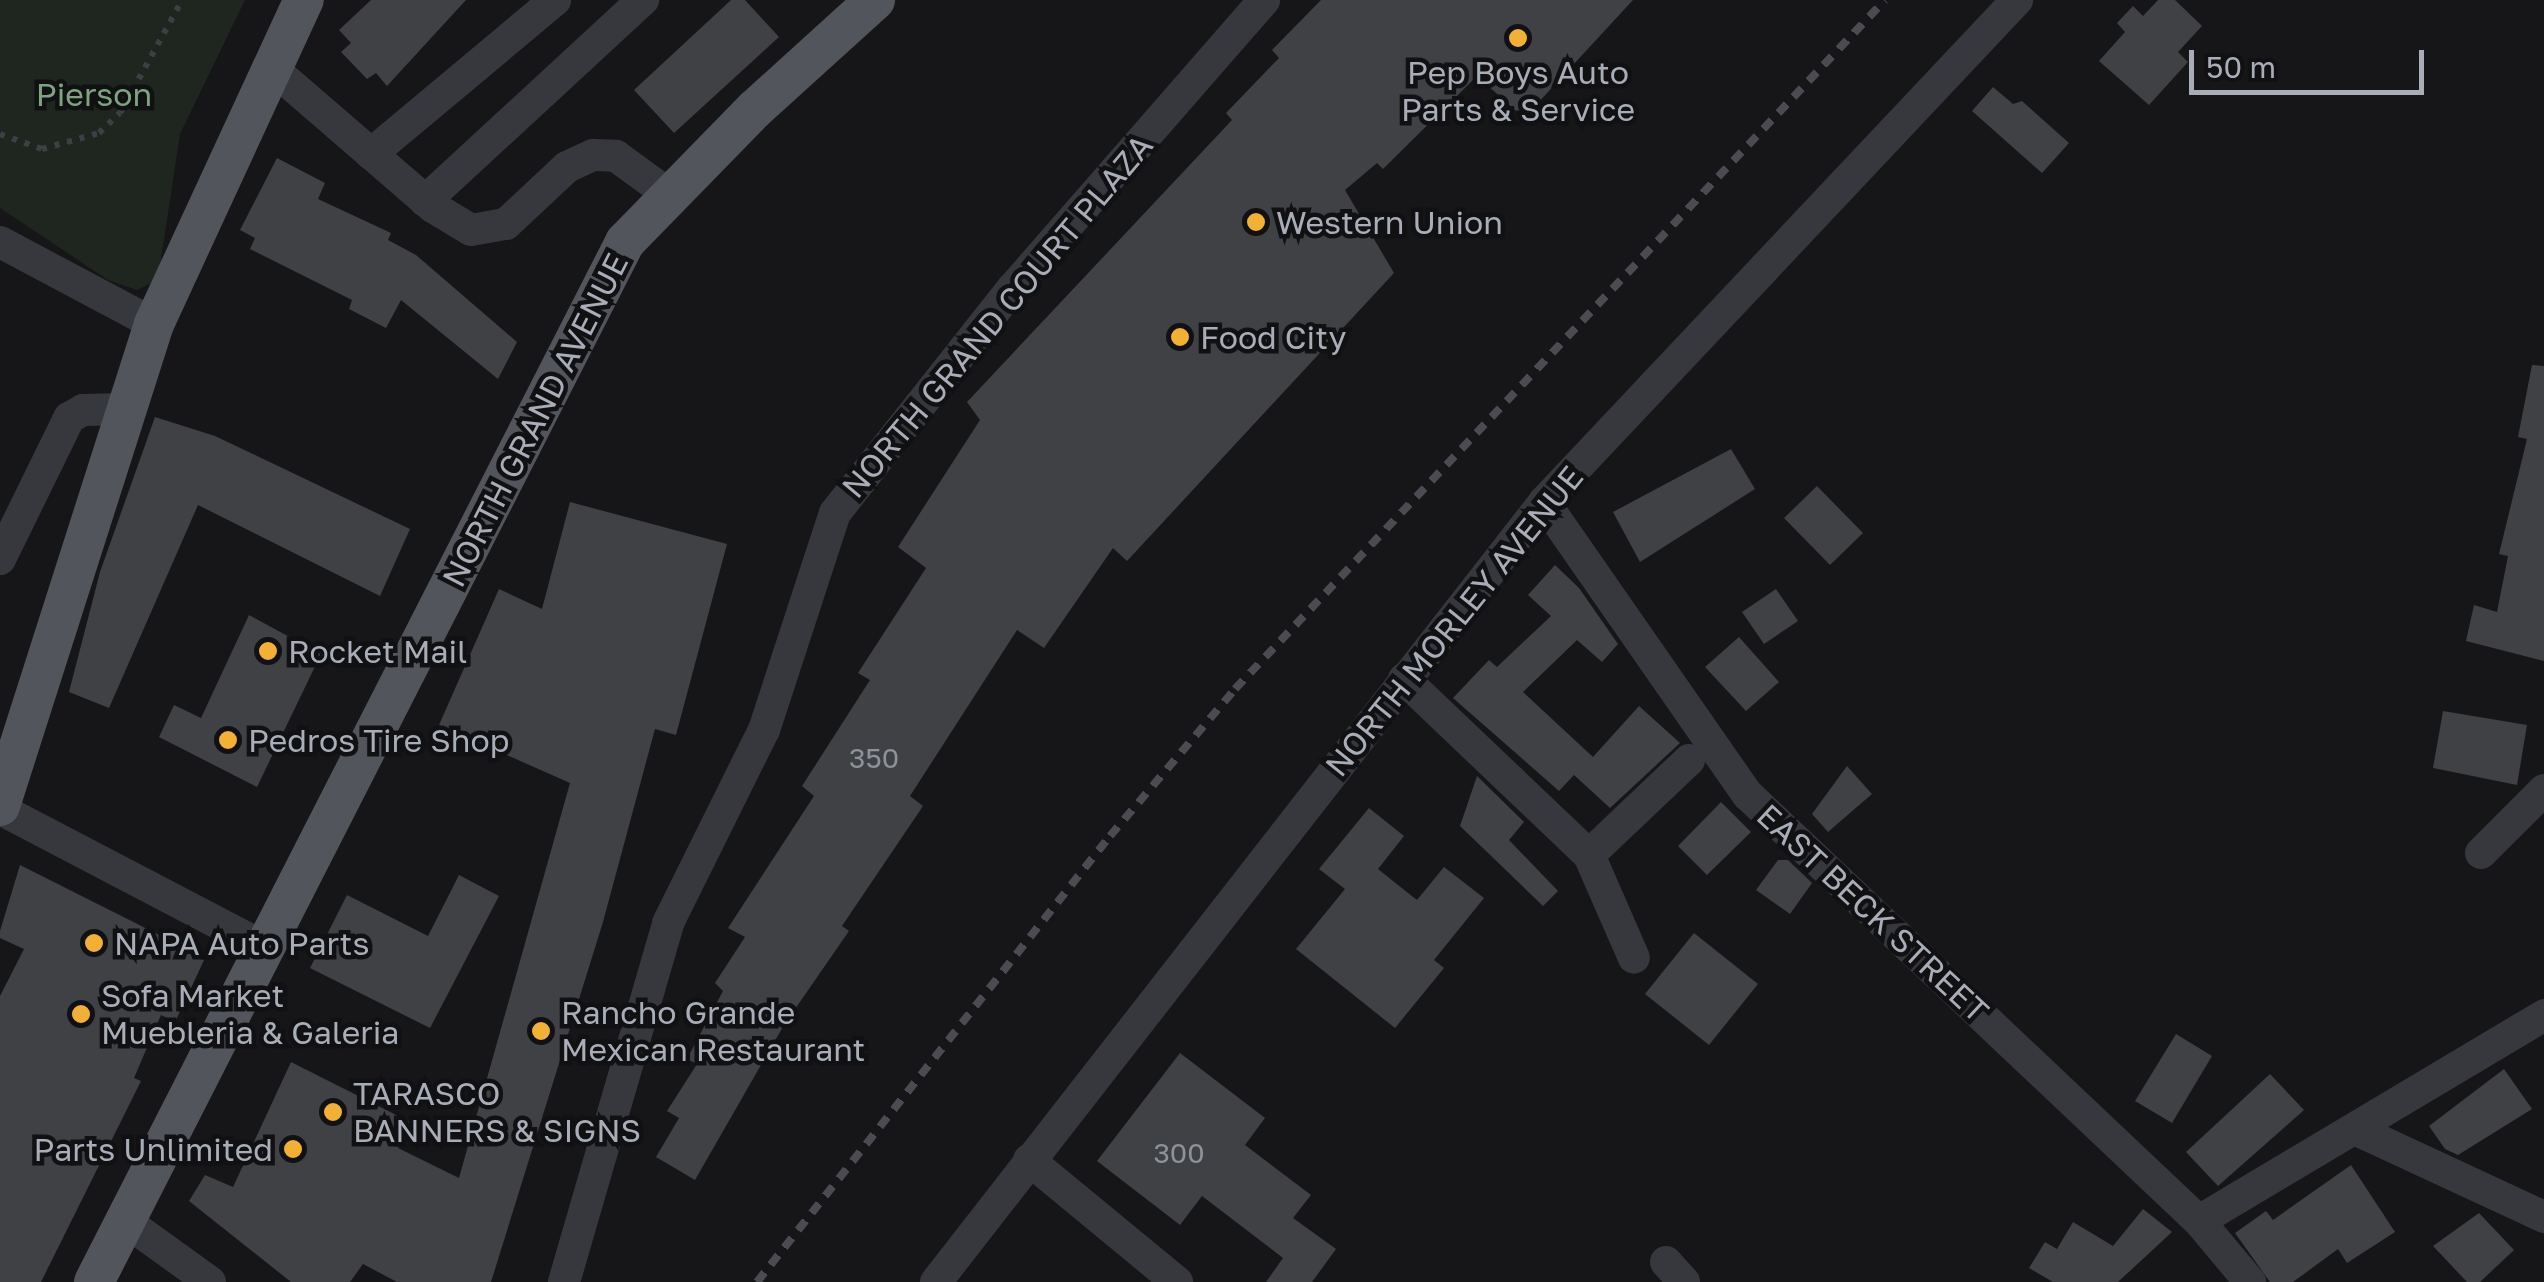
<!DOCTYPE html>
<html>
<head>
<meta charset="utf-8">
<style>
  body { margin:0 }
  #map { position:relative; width:2544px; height:1282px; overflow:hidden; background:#161618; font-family:"Golos Text",sans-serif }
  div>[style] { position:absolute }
  .green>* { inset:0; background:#1e261f }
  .building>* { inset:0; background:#404145 }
  .path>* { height:6px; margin-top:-3px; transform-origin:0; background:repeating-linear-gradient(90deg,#3d3f44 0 5px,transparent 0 13px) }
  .minor>* { height:32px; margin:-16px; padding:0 16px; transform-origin:16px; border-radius:16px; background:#37383d }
  .major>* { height:40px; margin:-20px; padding:0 20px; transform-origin:20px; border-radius:20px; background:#53555c }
  .rail>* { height:8px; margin-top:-4px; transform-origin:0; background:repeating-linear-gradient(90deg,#4a4c52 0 12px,transparent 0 22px) }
  .dots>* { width:28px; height:28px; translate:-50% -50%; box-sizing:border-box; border:5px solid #111113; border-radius:50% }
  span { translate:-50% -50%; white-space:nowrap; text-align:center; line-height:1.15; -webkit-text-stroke:9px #111113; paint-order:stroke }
  .number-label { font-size:28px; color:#8e929b }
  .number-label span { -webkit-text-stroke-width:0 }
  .poi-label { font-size:32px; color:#a8adb8 }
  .left { translate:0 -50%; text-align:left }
  .right { translate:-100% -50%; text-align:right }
  .park-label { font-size:32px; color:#7fa381 }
  .street-label { font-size:32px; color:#a8adb8 }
  .scale { position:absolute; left:2189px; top:50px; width:235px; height:45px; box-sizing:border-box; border:5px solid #a8adb8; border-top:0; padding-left:12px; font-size:30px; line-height:35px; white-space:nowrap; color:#a8adb8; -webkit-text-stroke:8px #111113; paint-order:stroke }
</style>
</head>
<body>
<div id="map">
  <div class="green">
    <i style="clip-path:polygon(0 0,245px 0,180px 134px,160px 266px,152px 283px,137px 290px,108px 280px,0 208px)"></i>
  </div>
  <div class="building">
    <i style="clip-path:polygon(371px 0,466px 0,387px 86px,376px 73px,367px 79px,341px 52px,351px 43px,339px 30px)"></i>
    <i style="clip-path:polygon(731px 0,745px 0,779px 37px,674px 133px,634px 90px)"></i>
    <i style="clip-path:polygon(1321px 0,1633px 0,1524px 118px,1477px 76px,1383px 169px,1377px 163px,1345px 190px,1394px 273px,1127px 561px,1113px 548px,1044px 648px,1017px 630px,910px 796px,923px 806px,842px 926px,849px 931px,784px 1025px,695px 1180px,656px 1157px,679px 1118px,667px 1111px,697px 1064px,687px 1059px,723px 991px,715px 983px,745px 937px,728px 928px,814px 796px,802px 786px,870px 680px,858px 673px,926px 568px,898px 547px,980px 420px,967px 402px,1232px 120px,1226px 113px,1279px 58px,1272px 50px)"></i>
    <i style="clip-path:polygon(2158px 0,2175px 0,2202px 26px,2178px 52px,2188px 62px,2149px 105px,2099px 61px,2125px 32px,2117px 23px,2133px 6px,2143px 16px)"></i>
    <i style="clip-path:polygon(1993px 87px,2013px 104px,2022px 101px,2069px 143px,2042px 173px,1972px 111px)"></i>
    <i style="clip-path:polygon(277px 158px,325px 183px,318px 199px,391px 233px,388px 240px,416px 255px,517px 342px,498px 379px,401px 300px,386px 328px,349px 309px,352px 300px,250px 249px,255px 238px,240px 230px)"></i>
    <i style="clip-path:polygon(2532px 365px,2544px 366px,2544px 661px,2466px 641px,2474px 605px,2497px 612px,2508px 556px,2499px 554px,2527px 439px,2518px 437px)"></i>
    <i style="clip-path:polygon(155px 417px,215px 436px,410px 529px,380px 596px,198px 505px,109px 708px,69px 692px,100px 572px)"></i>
    <i style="clip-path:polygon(1731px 449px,1755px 489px,1640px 562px,1613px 512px)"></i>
    <i style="clip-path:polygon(1817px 486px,1863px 533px,1830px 565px,1784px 518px)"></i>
    <i style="clip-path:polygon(570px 502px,727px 544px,676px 735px,655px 729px,603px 922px,491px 1282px,397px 1282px,363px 1264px,350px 1282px,291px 1282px,189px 1201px,205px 1175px,233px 1187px,291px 1062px,414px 1124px,398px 1148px,459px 1178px,570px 783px,439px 725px,499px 589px,542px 609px)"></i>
    <i style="clip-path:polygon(1555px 565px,1579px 588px,1618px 644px,1602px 662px,1577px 640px,1523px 692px,1593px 757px,1639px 706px,1680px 743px,1610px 808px,1574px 775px,1559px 791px,1453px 698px,1489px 660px,1497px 667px,1551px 616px,1528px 595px)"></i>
    <i style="clip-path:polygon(1776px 589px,1798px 621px,1764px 644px,1742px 612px)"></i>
    <i style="clip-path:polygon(249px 615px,321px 654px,257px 787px,159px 737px,174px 705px,201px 718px)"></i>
    <i style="clip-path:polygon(1739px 637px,1779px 682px,1746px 711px,1705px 667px)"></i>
    <i style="clip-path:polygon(2443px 711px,2527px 725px,2517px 785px,2433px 768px)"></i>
    <i style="clip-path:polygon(1847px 766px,1872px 794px,1828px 832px,1812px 814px)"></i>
    <i style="clip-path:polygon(1477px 776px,1524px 822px,1509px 840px,1558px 891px,1543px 906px,1460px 826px)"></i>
    <i style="clip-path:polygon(1721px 802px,1751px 832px,1707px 875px,1678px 846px)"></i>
    <i style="clip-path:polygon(1369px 808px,1404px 836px,1378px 869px,1398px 885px,1417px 900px,1444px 867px,1484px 898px,1434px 960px,1444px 968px,1395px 1028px,1296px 949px,1345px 889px,1319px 869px)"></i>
    <i style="clip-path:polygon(1778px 860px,1788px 860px,1812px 883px,1790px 914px,1756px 890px)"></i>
    <i style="clip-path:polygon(20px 865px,205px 958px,175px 1022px,161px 1015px,134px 1078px,141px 1081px,41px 1282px,0 1282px,0 996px,24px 949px,0 938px,0 931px)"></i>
    <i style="clip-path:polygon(459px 875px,499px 896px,430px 1028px,310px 968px,347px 895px,428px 936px)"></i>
    <i style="clip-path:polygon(1694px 933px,1758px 984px,1709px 1045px,1645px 994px)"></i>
    <i style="clip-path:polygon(2176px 1034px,2212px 1056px,2172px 1123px,2135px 1101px)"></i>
    <i style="clip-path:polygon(1180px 1053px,1265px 1118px,1245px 1145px,1311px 1195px,1293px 1218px,1336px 1249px,1312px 1282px,1266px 1282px,1283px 1258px,1202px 1196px,1180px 1225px,1097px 1161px)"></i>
    <i style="clip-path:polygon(2504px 1069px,2532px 1109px,2458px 1155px,2445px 1149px,2429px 1126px)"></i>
    <i style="clip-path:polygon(2270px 1074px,2304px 1110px,2218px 1186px,2186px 1152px)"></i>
    <i style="clip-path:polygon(2351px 1165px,2395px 1232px,2347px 1263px,2338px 1249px,2293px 1282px,2270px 1282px,2235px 1233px,2266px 1211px,2273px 1220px)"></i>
    <i style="clip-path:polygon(2143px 1209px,2172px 1232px,2118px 1282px,2053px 1282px,2029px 1268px,2045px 1242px,2057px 1249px,2073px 1222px,2113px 1246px)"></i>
    <i style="clip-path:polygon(2479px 1213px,2514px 1250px,2480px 1282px,2467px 1282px,2433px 1246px)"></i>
  </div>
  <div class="path">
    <i style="left:0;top:134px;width:45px;rotate:19.7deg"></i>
    <i style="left:42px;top:149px;width:59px;rotate:-15.7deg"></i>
    <i style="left:99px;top:133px;width:29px;rotate:-44deg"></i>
    <i style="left:120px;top:113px;width:129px;rotate:-61.2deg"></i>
  </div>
  <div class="minor">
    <i style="left:273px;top:69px;width:211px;rotate:40.8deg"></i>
    <i style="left:433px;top:207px;width:44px;rotate:31.2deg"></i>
    <i style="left:471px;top:230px;width:36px;rotate:-10deg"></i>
    <i style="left:506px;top:224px;width:83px;rotate:-43.1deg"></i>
    <i style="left:567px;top:167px;width:29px;rotate:-25deg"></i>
    <i style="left:593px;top:155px;width:23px;rotate:2deg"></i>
    <i style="left:616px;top:156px;width:68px;rotate:36deg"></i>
    <i style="left:371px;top:154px;width:240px;rotate:-39.9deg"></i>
    <i style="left:425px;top:201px;width:297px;rotate:-42.7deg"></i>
    <i style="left:0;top:242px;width:174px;rotate:28deg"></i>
    <i style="left:1544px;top:502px;width:357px;rotate:55.2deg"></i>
    <i style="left:1748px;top:795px;width:620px;rotate:43.37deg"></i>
    <i style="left:2199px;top:1221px;width:80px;rotate:50.1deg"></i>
    <i style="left:0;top:559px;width:157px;rotate:-63.9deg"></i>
    <i style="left:69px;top:418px;width:16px;rotate:-30deg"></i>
    <i style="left:83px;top:410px;width:44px;rotate:-1.3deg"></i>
    <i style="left:1404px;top:679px;width:255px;rotate:43.6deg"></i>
    <i style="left:1589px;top:855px;width:112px;rotate:66.4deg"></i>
    <i style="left:0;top:809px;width:302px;rotate:27.6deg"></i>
    <i style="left:2481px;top:853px;width:89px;rotate:-45deg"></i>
    <i style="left:1589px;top:855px;width:138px;rotate:-43.5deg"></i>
    <i style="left:2361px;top:1132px;width:202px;rotate:24.9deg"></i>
    <i style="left:1029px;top:1160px;width:192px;rotate:39.5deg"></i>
    <i style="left:124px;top:1220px;width:106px;rotate:35.8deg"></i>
    <i style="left:2199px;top:1221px;width:402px;rotate:-30.8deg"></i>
    <i style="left:1666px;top:1262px;width:27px;rotate:48deg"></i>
    <i style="left:564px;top:1282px;width:374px;rotate:-73.8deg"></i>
    <i style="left:668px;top:923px;width:216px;rotate:-63.6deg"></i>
    <i style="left:764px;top:730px;width:228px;rotate:-71.9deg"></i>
    <i style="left:835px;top:513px;width:287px;rotate:-51.7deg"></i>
    <i style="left:1013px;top:288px;width:382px;rotate:-48.9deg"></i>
    <i style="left:936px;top:1282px;width:989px;rotate:-52.06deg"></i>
    <i style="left:1544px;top:502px;width:690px;rotate:-46.7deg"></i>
  </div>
  <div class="major">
    <i style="left:0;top:806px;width:506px;rotate:-72.28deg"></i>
    <i style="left:154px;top:324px;width:357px;rotate:-65.2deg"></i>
    <i style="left:94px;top:1282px;width:1168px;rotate:-62.95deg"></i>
    <i style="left:625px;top:242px;width:186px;rotate:-45.7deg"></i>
    <i style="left:755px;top:109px;width:162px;rotate:-42.2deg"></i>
  </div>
  <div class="rail">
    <i style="left:757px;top:1282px;width:569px;rotate:-51.64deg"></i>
    <i style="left:1110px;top:836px;width:193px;rotate:-49.6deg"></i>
    <i style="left:1235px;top:689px;width:947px;rotate:-46.67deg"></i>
  </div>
  <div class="dots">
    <i style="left:1518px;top:38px;background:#f2b134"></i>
    <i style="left:1256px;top:222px;background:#f2b134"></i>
    <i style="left:1180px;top:337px;background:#f2b134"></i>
    <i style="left:268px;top:651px;background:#f2b134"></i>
    <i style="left:228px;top:740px;background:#f2b134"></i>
    <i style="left:94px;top:943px;background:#f2b134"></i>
    <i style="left:81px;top:1014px;background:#f2b134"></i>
    <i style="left:541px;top:1031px;background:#f2b134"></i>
    <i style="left:333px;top:1112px;background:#f2b134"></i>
    <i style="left:293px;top:1149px;background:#f2b134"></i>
  </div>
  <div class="number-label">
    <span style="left:874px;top:758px">350</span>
    <span style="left:1179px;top:1153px">300</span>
  </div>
  <div class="poi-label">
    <span style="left:1518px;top:91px">Pep Boys Auto<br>Parts &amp; Service</span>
    <span class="left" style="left:1276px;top:222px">Western Union</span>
    <span class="left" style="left:1200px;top:337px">Food City</span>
    <span class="left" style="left:288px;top:651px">Rocket Mail</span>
    <span class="left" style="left:248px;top:740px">Pedros Tire Shop</span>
    <span class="left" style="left:114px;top:943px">NAPA Auto Parts</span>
    <span class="left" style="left:101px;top:1014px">Sofa Market<br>Muebleria &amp; Galeria</span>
    <span class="left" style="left:561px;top:1031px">Rancho Grande<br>Mexican Restaurant</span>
    <span class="left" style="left:353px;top:1112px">TARASCO<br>BANNERS &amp; SIGNS</span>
    <span class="right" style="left:273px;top:1149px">Parts Unlimited</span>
  </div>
  <div class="park-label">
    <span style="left:94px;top:94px">Pierson</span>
  </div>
  <div class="street-label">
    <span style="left:997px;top:316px;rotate:-50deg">NORTH GRAND COURT PLAZA</span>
    <span style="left:535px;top:420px;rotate:-63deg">NORTH GRAND AVENUE</span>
    <span style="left:1454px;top:621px;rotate:-51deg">NORTH MORLEY AVENUE</span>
    <span style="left:1873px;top:913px;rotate:43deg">EAST BECK STREET</span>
  </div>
  <div class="scale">50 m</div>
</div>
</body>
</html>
